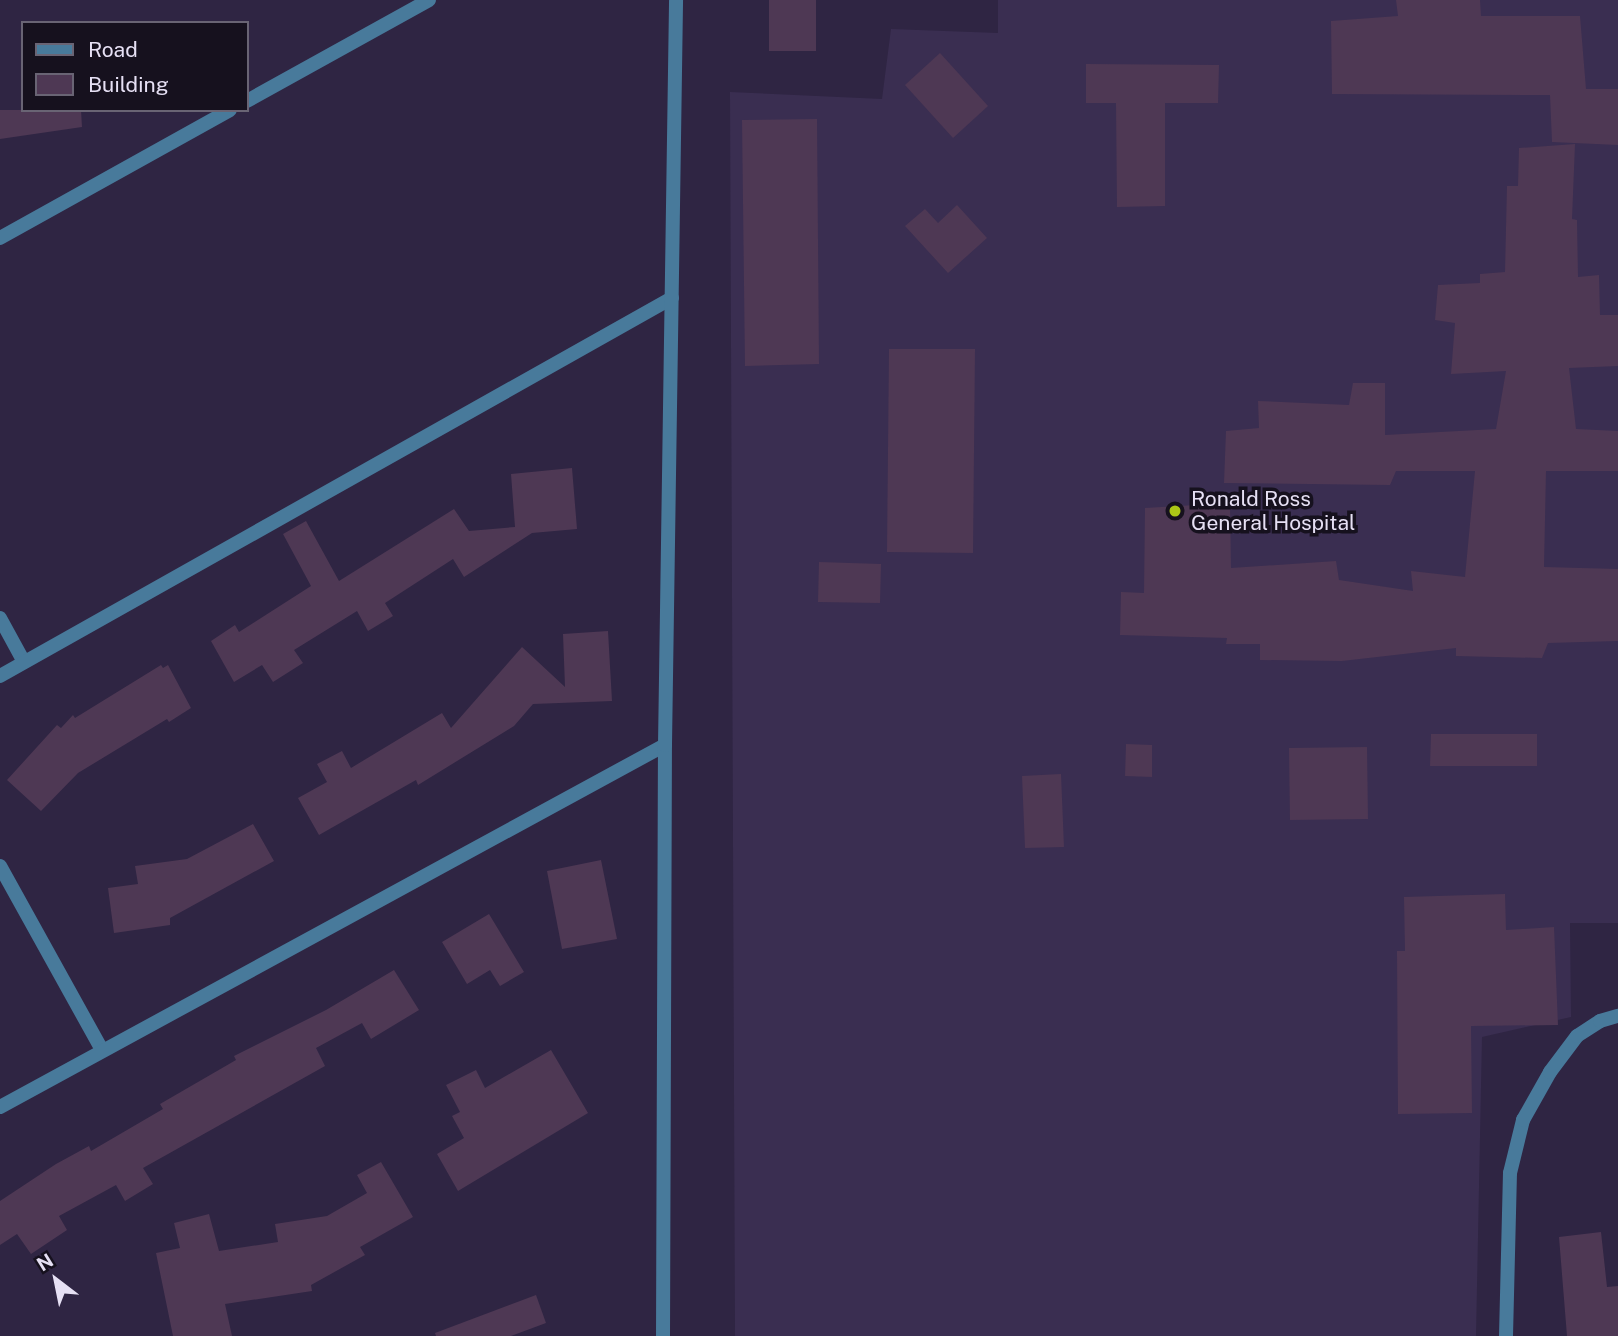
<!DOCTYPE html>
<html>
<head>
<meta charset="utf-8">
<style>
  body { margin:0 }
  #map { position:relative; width:1618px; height:1336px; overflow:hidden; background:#2f2543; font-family:"Public Sans",sans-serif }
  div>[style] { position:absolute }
  .built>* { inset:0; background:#3a2e51 }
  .building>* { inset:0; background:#4e3854 }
  .minor>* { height:14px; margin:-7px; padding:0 7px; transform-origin:7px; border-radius:7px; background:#487a9b }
  .dots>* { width:19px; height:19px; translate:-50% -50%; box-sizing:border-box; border:4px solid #16111e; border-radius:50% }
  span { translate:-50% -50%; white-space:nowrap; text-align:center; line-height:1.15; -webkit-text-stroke:7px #16111e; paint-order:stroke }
  .poi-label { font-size:21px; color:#e6e0f4 }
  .left { translate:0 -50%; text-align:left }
  .legend { position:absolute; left:21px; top:21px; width:228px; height:91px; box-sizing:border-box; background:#16111e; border:2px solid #696474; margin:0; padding:9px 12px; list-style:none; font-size:21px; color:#e6e0f4 }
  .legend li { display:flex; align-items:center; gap:14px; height:35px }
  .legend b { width:35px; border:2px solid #696474 }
  .north { position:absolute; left:21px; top:1245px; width:70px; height:70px; -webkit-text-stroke:5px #16111e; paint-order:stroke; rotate:328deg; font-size:19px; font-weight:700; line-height:28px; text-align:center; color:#e6e0f4 }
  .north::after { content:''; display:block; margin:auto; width:24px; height:32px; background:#e6e0f4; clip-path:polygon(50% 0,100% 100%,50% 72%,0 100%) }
</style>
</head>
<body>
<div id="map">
  <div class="built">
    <i style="clip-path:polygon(998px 0,1618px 0,1618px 923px,1570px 923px,1571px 1017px,1482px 1037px,1476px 1336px,735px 1336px,730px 92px,882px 99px,891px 29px,998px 33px)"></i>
  </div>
  <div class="building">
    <i style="clip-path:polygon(769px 0,816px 0,816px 51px,769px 51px)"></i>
    <i style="clip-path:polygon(1396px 0,1480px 0,1481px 16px,1580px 16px,1586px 89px,1618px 89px,1618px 145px,1552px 142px,1550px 95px,1332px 94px,1331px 21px,1398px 16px)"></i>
    <i style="clip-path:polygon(940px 53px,988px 106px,953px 138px,905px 85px)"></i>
    <i style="clip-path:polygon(1086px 64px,1219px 65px,1218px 103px,1165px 103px,1165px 206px,1117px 207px,1116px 103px,1086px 103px)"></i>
    <i style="clip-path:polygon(0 110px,81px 110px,82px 127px,0 139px)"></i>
    <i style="clip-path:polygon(817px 119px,819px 364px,745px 366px,742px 120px)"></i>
    <i style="clip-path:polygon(1575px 144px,1572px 219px,1577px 220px,1578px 277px,1599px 275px,1600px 315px,1618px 315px,1618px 366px,1569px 368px,1576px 429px,1618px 431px,1618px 471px,1546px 471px,1544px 567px,1618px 569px,1618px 641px,1548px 643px,1542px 658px,1456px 656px,1456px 648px,1342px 661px,1260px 660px,1260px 644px,1226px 644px,1227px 638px,1120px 635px,1121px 592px,1144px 593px,1145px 508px,1230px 503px,1231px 568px,1336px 561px,1339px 580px,1413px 591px,1411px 571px,1465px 577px,1475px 471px,1396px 471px,1390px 485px,1224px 483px,1226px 431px,1259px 428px,1258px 401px,1349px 405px,1353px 383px,1385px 383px,1385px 435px,1496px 429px,1506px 371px,1451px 374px,1455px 323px,1435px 320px,1438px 285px,1480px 283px,1480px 274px,1505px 272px,1507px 186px,1518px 186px,1519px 148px)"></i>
    <i style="clip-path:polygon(957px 205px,987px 238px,948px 273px,905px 226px,925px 209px,938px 223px)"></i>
    <i style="clip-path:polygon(889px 349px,975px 349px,973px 553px,887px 552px)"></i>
    <i style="clip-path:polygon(572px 468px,577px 529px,532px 533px,464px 577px,453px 559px,385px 603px,393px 616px,368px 631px,357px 611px,294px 650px,303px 663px,273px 682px,262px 665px,234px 682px,211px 641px,235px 625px,239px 632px,311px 586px,283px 534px,306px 521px,339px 581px,454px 509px,469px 531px,515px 527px,511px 474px)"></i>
    <i style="clip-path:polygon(819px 562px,881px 564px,880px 603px,818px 602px)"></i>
    <i style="clip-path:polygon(608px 631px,612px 701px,533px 704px,514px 726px,418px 785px,416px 780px,319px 835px,298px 798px,327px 782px,317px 764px,342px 751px,351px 768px,442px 713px,451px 728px,522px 647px,565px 687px,563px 634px)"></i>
    <i style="clip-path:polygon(161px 665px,163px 668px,168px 665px,191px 708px,169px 722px,167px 719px,78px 773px,41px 811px,7px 780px,57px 725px,61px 728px,73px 715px,75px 718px)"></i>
    <i style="clip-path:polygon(1431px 734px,1537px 734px,1537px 766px,1430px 766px)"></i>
    <i style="clip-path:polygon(1126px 744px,1152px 745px,1152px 777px,1125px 776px)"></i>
    <i style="clip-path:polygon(1367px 747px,1368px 819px,1290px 820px,1289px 748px)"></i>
    <i style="clip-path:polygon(1061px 774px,1064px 847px,1025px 848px,1022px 776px)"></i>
    <i style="clip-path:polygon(253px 824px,274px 861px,170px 918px,170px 925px,114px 933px,108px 888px,138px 884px,135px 866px,187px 859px)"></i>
    <i style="clip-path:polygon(601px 860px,617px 939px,562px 949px,547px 871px)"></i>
    <i style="clip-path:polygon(1505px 894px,1506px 930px,1554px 927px,1558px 1025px,1471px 1026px,1472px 1113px,1398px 1114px,1397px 951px,1405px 951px,1404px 897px)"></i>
    <i style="clip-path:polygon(489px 914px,524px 972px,500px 986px,490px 970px,467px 984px,442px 942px)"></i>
    <i style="clip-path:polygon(394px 970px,419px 1010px,371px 1039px,362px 1023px,316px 1048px,325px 1066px,143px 1168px,153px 1184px,125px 1201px,116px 1185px,59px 1216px,67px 1230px,31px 1254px,17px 1234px,0 1245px,0 1201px,56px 1164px,89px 1146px,91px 1151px,163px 1109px,160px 1104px,236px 1060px,234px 1056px,326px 1010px)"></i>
    <i style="clip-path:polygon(551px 1050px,588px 1113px,458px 1191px,437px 1154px,464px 1138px,452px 1116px,460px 1112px,446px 1085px,476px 1070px,485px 1088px)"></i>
    <i style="clip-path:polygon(381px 1162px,413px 1217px,360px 1247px,365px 1255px,311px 1285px,312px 1291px,225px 1304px,232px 1336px,173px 1336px,156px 1253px,180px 1248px,174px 1223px,209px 1214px,219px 1251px,278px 1242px,275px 1224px,327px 1216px,367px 1193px,357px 1175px)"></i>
    <i style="clip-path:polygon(1601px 1232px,1607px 1287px,1618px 1286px,1618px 1336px,1567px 1336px,1559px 1237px)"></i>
    <i style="clip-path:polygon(536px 1295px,546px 1323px,511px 1336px,436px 1336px,435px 1333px)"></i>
  </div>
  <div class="minor">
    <i style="left:247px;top:101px;width:208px;rotate:-29deg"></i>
    <i style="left:0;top:238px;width:263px;rotate:-29.1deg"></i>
    <i style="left:0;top:618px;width:50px;rotate:61.4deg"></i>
    <i style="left:0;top:676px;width:771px;rotate:-29.36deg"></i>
    <i style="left:0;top:866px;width:210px;rotate:61deg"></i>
    <i style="left:0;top:1107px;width:757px;rotate:-28.56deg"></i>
    <i style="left:663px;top:1336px;width:591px;rotate:-89.81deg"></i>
    <i style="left:665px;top:745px;width:745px;rotate:-89.15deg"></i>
    <i style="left:1506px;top:1336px;width:163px;rotate:-88.6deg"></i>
    <i style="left:1510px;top:1173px;width:55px;rotate:-76.2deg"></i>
    <i style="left:1523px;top:1120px;width:55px;rotate:-60.6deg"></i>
    <i style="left:1550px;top:1072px;width:45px;rotate:-53.1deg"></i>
    <i style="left:1577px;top:1036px;width:27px;rotate:-33deg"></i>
    <i style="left:1600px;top:1021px;width:19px;rotate:-16deg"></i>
  </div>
  <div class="dots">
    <i style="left:1175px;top:511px;background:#abc616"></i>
  </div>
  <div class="poi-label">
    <span class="left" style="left:1191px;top:511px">Ronald Ross<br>General Hospital</span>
  </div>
  <ul class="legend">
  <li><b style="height:9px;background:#487a9b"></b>Road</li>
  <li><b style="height:19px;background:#4e3854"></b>Building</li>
  </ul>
  <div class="north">N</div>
</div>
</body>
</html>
